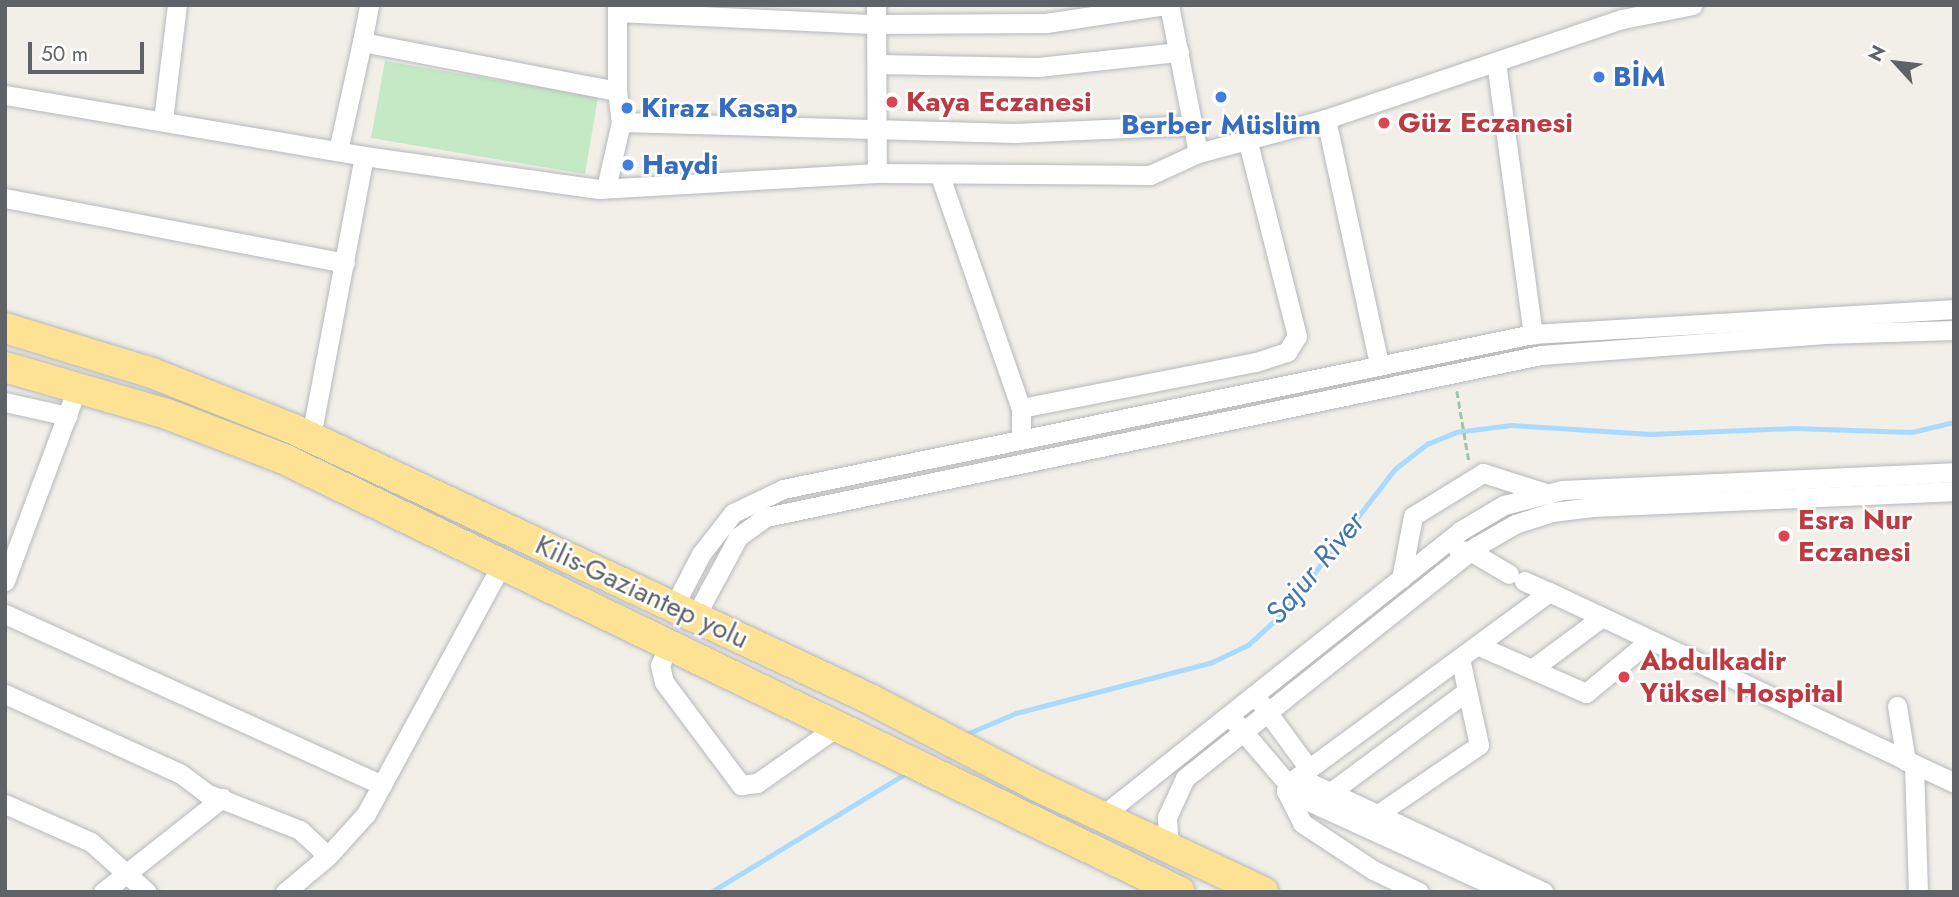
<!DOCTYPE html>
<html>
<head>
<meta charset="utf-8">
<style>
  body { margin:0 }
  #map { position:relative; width:1959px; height:897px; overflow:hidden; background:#f1efe8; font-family:Jost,sans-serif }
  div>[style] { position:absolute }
  .green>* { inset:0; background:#c5e8c5 }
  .stream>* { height:4.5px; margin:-2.25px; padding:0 2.25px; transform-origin:2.25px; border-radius:2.25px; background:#aadaff }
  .path>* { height:2.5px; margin-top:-1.25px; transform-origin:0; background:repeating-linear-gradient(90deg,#9cc7a9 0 7px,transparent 0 10.5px) }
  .roads { filter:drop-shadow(0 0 2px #b5b8bc) drop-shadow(0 0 2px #b5b8bc) }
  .minor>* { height:19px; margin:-9.5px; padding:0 9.5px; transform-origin:9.5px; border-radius:9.5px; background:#fff }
  .highway>* { height:30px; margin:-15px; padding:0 15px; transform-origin:15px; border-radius:15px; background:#fde293 }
  .dots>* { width:19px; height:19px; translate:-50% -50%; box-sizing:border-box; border:4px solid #fff; border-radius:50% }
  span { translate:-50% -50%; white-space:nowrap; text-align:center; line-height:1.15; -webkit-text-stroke:5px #fff; paint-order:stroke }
  .shop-label { font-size:28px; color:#366cbe; font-weight:700 }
  .left { translate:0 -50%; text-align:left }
  .health-label { font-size:28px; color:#be3a42; font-weight:700 }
  .street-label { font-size:28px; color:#5f6368 }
  .water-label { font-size:30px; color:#4174aa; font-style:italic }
  .frame { position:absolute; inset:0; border:7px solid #5f6368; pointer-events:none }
  .north { position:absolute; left:1861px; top:28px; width:70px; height:70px; -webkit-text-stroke:5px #fff; paint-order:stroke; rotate:297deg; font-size:19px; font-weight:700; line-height:28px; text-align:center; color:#5f6368 }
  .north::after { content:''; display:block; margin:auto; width:24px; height:32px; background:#5f6368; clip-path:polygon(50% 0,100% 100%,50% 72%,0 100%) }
  .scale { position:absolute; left:28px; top:42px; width:116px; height:32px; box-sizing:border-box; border:4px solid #5f6368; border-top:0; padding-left:9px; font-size:21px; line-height:24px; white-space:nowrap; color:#5f6368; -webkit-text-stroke:5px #fff; paint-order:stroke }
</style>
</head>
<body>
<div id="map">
  <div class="green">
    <i style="clip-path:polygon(385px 61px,598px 97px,585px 174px,371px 138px)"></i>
  </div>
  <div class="stream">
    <i style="left:964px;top:735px;width:56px;rotate:-22.9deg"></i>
    <i style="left:1016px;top:713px;width:200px;rotate:-14.5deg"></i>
    <i style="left:1210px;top:663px;width:42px;rotate:-25.3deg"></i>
    <i style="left:1248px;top:645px;width:49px;rotate:-42.5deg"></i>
    <i style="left:1284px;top:612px;width:181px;rotate:-52.2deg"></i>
    <i style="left:1395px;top:469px;width:41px;rotate:-38deg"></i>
    <i style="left:1427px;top:444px;width:31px;rotate:-22deg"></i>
    <i style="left:1456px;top:432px;width:55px;rotate:-7.3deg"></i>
    <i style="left:1511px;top:425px;width:139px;rotate:3.7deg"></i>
    <i style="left:1650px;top:434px;width:144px;rotate:-2.4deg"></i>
    <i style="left:1794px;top:428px;width:118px;rotate:1.9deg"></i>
    <i style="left:1912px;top:432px;width:43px;rotate:-13.4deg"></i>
    <i style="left:711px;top:892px;width:229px;rotate:-31.3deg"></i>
  </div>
  <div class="path">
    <i style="left:1457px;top:391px;width:71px;rotate:80.3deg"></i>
  </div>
  <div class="roads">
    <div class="minor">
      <i style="left:876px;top:5px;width:168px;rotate:89.7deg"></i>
      <i style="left:1169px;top:5px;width:151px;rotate:78.9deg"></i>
      <i style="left:617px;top:12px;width:259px;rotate:2.7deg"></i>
      <i style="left:876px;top:24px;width:170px;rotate:-0.3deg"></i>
      <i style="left:1046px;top:23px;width:121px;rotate:-8.5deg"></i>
      <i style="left:362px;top:42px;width:38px;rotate:-79deg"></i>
      <i style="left:1496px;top:62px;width:275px;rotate:82.3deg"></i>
      <i style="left:877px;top:64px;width:161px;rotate:1.1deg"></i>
      <i style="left:1038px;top:67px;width:142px;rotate:-6.1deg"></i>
      <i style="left:617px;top:91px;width:86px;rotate:-90deg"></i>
      <i style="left:5px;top:95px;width:364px;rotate:9.6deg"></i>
      <i style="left:364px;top:156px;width:286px;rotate:100.7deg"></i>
      <i style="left:1326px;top:119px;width:251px;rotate:77.8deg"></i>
      <i style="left:163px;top:120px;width:116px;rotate:-83.1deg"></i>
      <i style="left:621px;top:122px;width:393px;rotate:1.6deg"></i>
      <i style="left:1014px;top:133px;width:180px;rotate:-2.5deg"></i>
      <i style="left:338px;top:151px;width:112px;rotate:-77.6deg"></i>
      <i style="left:362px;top:42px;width:260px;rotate:10.9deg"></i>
      <i style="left:617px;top:91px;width:31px;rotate:83deg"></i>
      <i style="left:621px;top:122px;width:68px;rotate:102.8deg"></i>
      <i style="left:364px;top:156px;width:237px;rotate:8deg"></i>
      <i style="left:599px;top:189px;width:278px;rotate:-3.3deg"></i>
      <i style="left:877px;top:173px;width:273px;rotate:0.4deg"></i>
      <i style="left:1150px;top:175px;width:53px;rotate:-24.6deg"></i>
      <i style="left:1198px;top:153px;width:132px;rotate:-14.9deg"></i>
      <i style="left:1326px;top:119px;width:312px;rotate:-18.7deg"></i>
      <i style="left:1622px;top:19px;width:72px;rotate:-11.2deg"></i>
      <i style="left:940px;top:176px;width:246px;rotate:70.8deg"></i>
      <i style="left:1021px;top:408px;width:31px;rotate:90deg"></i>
      <i style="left:5px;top:198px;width:346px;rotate:10.8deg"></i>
      <i style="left:5px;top:402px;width:64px;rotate:12.7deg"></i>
      <i style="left:1021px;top:408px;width:239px;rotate:-11.1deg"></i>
      <i style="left:1256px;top:362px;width:33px;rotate:-18deg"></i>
      <i style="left:1287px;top:352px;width:19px;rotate:-58deg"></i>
      <i style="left:1297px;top:336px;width:200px;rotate:-104.2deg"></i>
      <i style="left:1458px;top:550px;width:12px;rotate:5deg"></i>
      <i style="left:1470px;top:551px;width:45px;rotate:30.5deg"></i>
      <i style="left:1401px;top:579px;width:64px;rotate:-79.2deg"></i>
      <i style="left:1413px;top:516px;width:82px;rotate:-31.6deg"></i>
      <i style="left:1483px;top:473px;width:66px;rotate:17.6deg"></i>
      <i style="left:5px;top:581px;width:206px;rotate:-69.5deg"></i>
      <i style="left:1524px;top:581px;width:27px;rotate:24deg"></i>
      <i style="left:674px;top:606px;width:59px;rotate:-62.6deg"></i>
      <i style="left:701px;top:554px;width:52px;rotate:-52deg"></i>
      <i style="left:733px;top:513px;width:55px;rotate:-25.6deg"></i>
      <i style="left:783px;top:489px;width:766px;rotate:-11.68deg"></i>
      <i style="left:1533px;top:334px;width:422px;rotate:-3.4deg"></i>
      <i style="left:5px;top:614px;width:414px;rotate:24.4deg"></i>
      <i style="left:695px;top:617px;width:91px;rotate:-61.7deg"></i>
      <i style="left:738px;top:537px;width:34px;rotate:-36deg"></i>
      <i style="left:766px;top:517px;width:792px;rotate:-11.81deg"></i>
      <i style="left:1541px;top:355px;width:285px;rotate:-4.2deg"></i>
      <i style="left:1825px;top:334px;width:129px;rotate:-1.8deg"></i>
      <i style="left:1477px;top:645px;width:119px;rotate:23.8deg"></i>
      <i style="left:1586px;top:693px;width:83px;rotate:-39.6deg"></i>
      <i style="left:668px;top:648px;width:19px;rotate:115deg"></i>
      <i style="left:660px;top:665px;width:17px;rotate:77deg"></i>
      <i style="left:664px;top:682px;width:129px;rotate:53.2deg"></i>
      <i style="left:741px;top:785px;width:16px;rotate:-7deg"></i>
      <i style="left:757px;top:783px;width:98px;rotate:-35deg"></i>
      <i style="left:1532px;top:669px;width:87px;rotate:-36.6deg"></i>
      <i style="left:5px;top:694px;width:193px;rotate:24.4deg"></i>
      <i style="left:181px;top:774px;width:31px;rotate:37deg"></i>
      <i style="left:206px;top:793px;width:101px;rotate:21.5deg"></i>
      <i style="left:300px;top:830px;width:38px;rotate:43deg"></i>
      <i style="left:328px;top:856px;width:56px;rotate:140.1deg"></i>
      <i style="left:1260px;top:702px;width:83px;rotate:53.8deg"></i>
      <i style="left:1897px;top:706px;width:56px;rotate:80.7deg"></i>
      <i style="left:1235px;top:722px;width:82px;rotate:49.5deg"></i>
      <i style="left:1914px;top:765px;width:127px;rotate:88.2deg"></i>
      <i style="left:1298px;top:777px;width:271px;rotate:25.1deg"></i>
      <i style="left:1286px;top:791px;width:36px;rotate:63deg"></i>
      <i style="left:1302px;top:823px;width:85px;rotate:33.5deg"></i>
      <i style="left:1373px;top:870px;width:51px;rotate:25.6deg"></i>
      <i style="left:1331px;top:792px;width:169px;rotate:-36.6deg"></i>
      <i style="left:5px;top:804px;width:94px;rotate:23.8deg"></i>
      <i style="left:91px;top:842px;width:75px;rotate:41.8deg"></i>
      <i style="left:1378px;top:814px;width:122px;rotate:-34.3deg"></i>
      <i style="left:1479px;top:745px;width:89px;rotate:-102.3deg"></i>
      <i style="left:1102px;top:816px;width:458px;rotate:-38.5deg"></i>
      <i style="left:1460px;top:531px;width:51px;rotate:-30.6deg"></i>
      <i style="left:1504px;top:505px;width:60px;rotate:-14.5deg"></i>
      <i style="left:1562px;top:490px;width:392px;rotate:-2.6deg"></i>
      <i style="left:1174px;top:850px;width:15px;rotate:-113deg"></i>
      <i style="left:1168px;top:836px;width:19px;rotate:-93deg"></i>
      <i style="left:1167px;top:817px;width:43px;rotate:-65.2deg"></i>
      <i style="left:1185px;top:778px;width:373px;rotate:-38.5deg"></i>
      <i style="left:1477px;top:546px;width:44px;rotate:-30.1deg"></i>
      <i style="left:1515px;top:524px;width:39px;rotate:-18deg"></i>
      <i style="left:1552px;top:512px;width:38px;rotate:-7deg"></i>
      <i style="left:1590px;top:507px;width:364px;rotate:-2.5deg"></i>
      <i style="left:328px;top:856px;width:57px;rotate:-47.9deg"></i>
      <i style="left:366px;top:814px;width:283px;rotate:-61.5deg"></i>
      <i style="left:103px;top:892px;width:152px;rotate:-38.3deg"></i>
      <i style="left:1508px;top:892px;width:244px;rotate:-155.5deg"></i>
      <i style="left:1286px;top:791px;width:7px;rotate:-74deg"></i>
      <i style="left:1288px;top:784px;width:324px;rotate:-36.3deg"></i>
      <i style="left:1549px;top:592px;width:448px;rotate:25.2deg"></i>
    </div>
    <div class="highway">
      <i style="left:5px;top:328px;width:154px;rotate:17deg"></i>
      <i style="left:152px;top:373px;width:149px;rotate:21.6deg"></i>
      <i style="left:291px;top:428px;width:639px;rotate:25.08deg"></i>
      <i style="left:870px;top:699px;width:188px;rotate:27.5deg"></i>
      <i style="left:1037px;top:786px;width:250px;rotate:25.1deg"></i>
      <i style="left:5px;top:367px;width:169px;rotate:16.2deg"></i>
      <i style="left:167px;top:414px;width:125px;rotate:21deg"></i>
      <i style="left:284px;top:459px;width:995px;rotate:25.79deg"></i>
    </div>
  </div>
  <div class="dots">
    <i style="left:1599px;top:77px;background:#3f7fe0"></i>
    <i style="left:1221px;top:97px;background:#3f7fe0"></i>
    <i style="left:892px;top:102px;background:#e0444e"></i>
    <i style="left:627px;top:108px;background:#3f7fe0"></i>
    <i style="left:1384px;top:123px;background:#e0444e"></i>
    <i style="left:628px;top:165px;background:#3f7fe0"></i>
    <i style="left:1784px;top:536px;background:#e0444e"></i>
    <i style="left:1624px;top:677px;background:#e0444e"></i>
  </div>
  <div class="shop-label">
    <span class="left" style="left:1613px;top:77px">BİM</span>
    <span class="left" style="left:641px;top:108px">Kiraz Kasap</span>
    <span style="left:1221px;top:125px">Berber Müslüm</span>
    <span class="left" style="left:642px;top:165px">Haydi</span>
  </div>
  <div class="health-label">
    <span class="left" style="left:906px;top:102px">Kaya Eczanesi</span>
    <span class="left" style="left:1398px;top:123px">Güz Eczanesi</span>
    <span class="left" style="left:1798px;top:536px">Esra Nur<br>Eczanesi</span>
    <span class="left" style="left:1640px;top:677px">Abdulkadir<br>Yüksel Hospital</span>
  </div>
  <div class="street-label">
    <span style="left:642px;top:592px;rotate:25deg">Kilis-Gaziantep yolu</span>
  </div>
  <div class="water-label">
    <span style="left:1315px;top:568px;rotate:-50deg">Sajur River</span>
  </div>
  <div class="frame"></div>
  <div class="north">N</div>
  <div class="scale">50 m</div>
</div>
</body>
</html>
